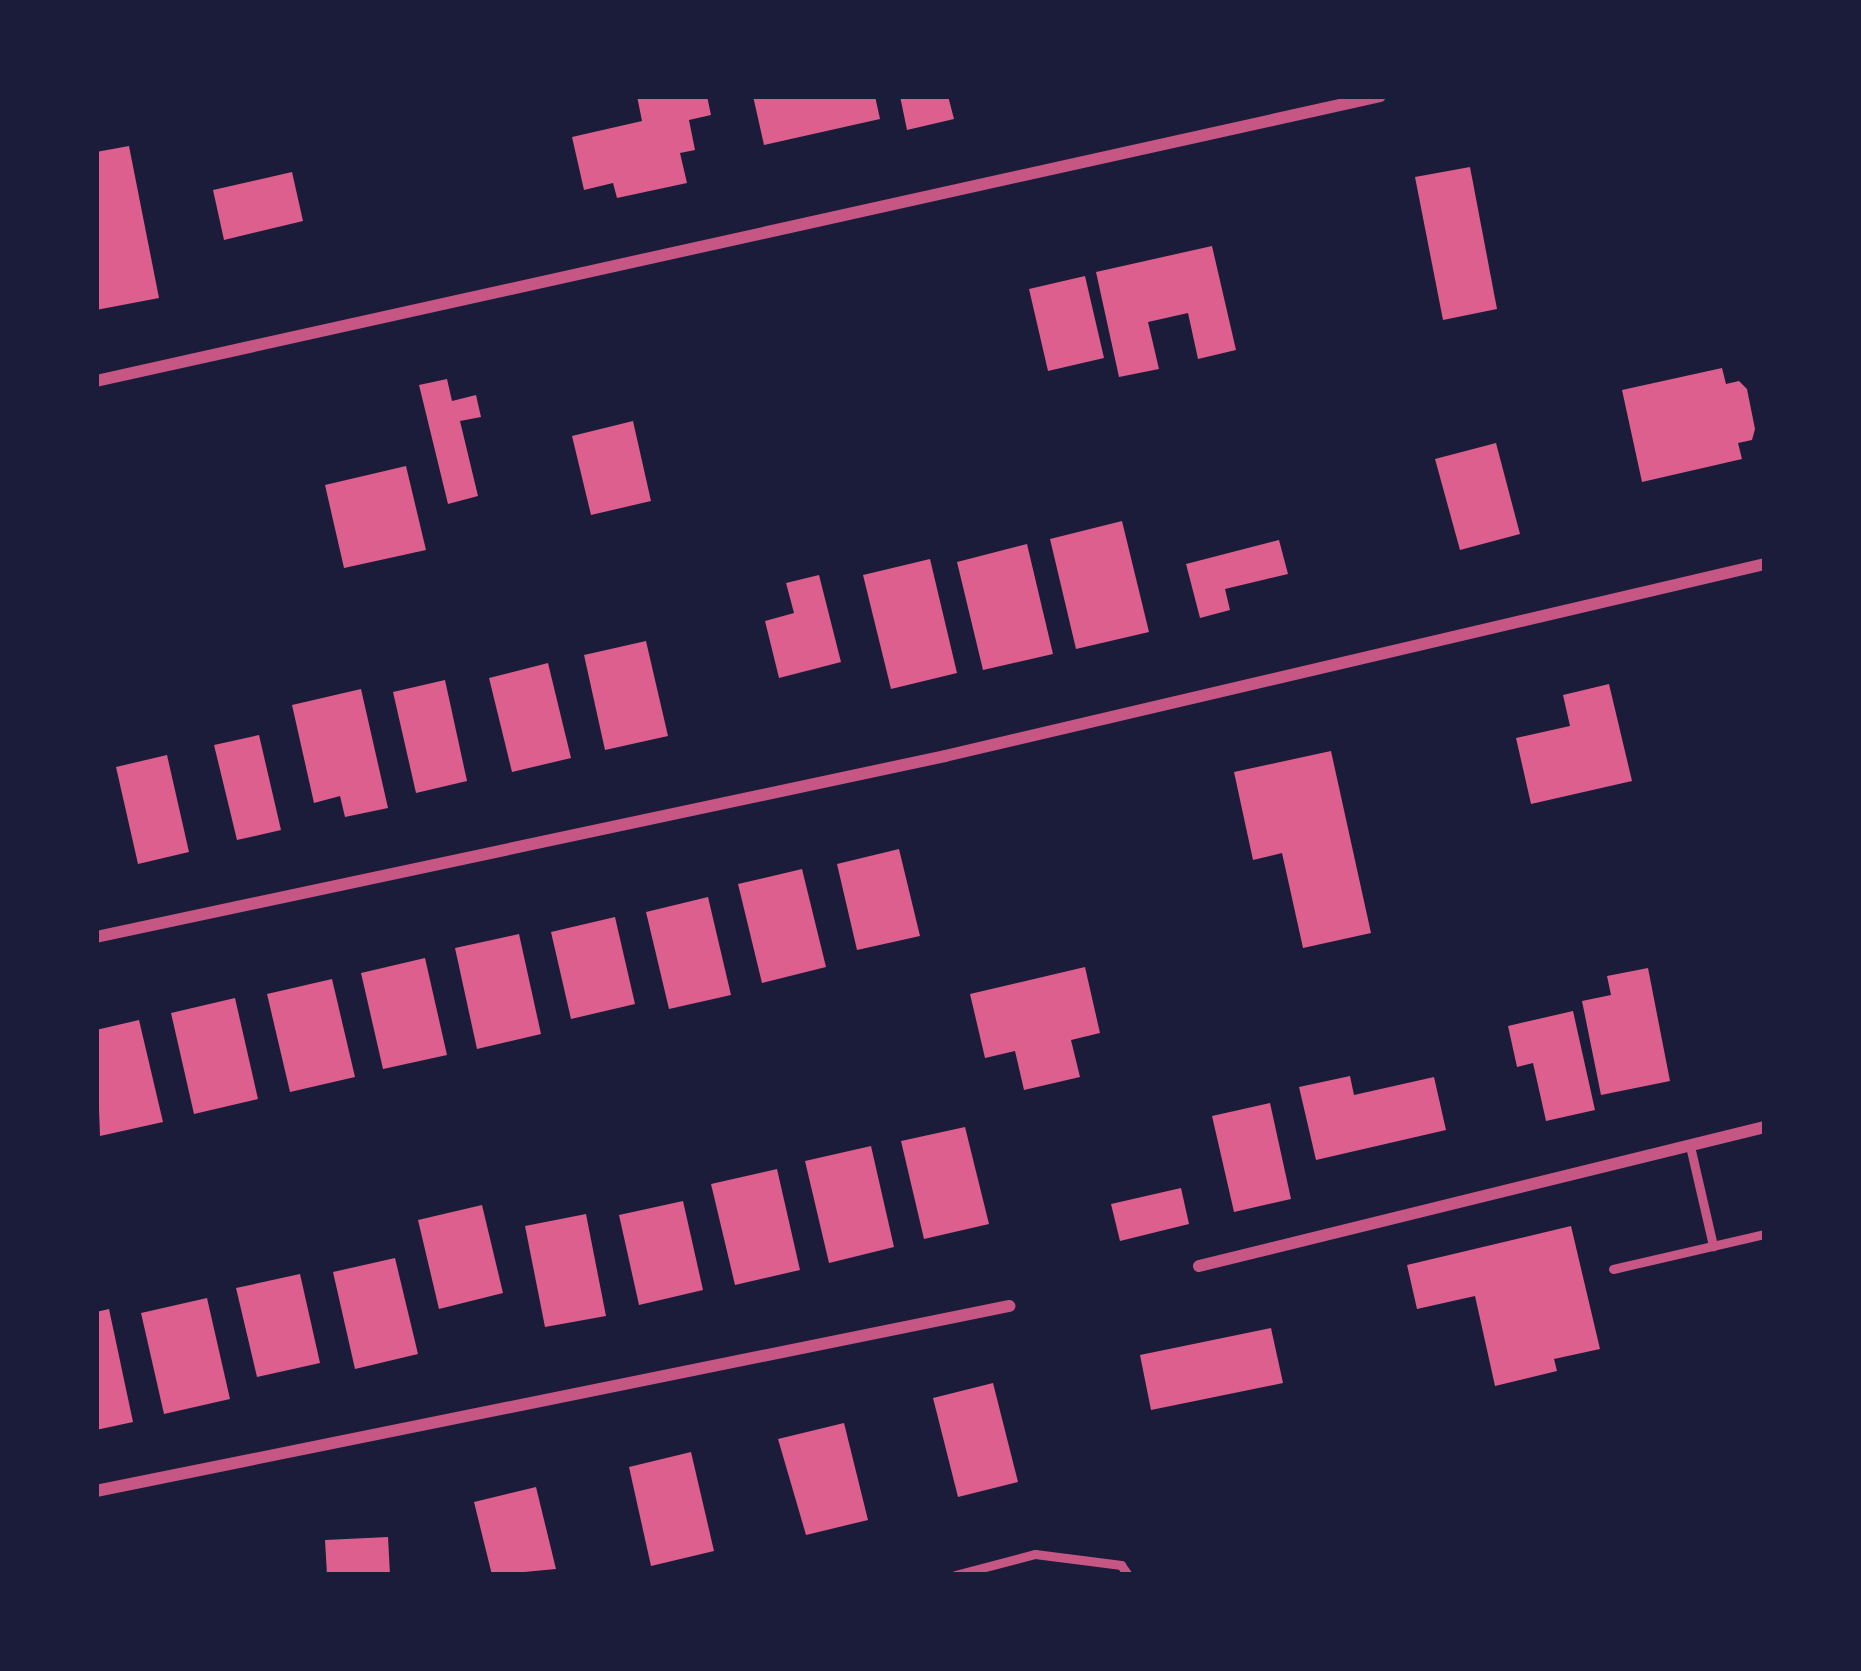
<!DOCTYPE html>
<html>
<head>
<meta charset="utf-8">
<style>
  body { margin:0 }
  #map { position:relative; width:1861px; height:1671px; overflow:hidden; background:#1b1b3a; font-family:"Exo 2",sans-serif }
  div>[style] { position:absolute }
  .building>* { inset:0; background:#dd5f8e }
  .service>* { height:9px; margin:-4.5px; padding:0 4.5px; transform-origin:4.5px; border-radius:4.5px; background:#c65784 }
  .minor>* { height:12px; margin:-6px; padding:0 6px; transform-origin:6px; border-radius:6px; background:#c65784 }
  span { translate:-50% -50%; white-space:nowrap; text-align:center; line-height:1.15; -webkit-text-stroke:12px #1b1b3a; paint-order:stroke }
  .frame { position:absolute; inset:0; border:99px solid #1b1b3a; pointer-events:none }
</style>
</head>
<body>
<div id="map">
  <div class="building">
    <i style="clip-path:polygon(637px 96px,707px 96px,711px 115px,689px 120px,695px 150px,680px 153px,687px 183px,617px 198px,613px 183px,584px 190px,572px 137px,642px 121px)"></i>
    <i style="clip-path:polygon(753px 96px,875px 96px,880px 119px,764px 145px)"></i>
    <i style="clip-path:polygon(900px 96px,948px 96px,954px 119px,907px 130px)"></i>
    <i style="clip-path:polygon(129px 146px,159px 298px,96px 310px,96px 152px)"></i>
    <i style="clip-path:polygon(1470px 167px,1497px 309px,1443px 320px,1415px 177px)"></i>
    <i style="clip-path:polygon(292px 172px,303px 221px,224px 240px,213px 190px)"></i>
    <i style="clip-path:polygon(1212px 246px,1236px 350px,1198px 359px,1188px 313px,1148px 322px,1159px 369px,1119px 377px,1096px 272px)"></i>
    <i style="clip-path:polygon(1085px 276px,1104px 358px,1048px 371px,1029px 289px)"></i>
    <i style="clip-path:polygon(1722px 368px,1726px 384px,1739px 381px,1747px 389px,1755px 429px,1752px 440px,1738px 443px,1742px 459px,1642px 482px,1622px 390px)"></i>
    <i style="clip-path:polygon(447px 379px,452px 401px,476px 395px,481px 417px,460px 421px,478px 496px,448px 504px,419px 385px)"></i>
    <i style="clip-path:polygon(633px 421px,651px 501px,591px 515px,572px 436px)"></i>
    <i style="clip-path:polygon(1496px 443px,1520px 534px,1460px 550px,1435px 459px)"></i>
    <i style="clip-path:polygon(406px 466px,426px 550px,344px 568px,325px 485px)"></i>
    <i style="clip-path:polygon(1122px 521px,1149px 632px,1076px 649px,1050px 539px)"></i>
    <i style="clip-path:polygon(1279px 540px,1288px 574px,1225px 589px,1230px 610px,1200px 618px,1186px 564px)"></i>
    <i style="clip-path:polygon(1027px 544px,1053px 654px,983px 670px,957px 562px)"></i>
    <i style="clip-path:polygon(930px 559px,957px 673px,891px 689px,863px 575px)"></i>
    <i style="clip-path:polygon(819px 575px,841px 662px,779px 678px,765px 621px,794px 613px,786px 583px)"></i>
    <i style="clip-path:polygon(646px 641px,668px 736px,605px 750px,584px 655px)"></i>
    <i style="clip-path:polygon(548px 663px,571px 758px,512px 772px,489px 678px)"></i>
    <i style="clip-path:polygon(445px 680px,467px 781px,416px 793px,393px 692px)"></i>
    <i style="clip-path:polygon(1609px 684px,1632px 781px,1531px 804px,1516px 738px,1570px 726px,1563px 695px)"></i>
    <i style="clip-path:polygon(361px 689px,388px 808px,345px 817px,340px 796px,314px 803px,292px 705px)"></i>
    <i style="clip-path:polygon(259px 735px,281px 830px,237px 840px,214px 745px)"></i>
    <i style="clip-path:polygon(1331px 751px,1371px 933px,1303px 948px,1282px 853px,1253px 860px,1234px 772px)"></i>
    <i style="clip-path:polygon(167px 755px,189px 852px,138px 864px,116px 767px)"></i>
    <i style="clip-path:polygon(899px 849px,920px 936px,857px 950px,837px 864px)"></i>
    <i style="clip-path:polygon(802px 869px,826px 967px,762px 983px,738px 884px)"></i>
    <i style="clip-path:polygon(708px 897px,731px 995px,669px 1009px,646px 912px)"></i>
    <i style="clip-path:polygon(615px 917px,635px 1004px,571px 1019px,551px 932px)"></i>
    <i style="clip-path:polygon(519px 934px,541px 1034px,477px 1049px,455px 948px)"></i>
    <i style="clip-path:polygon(425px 958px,447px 1055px,383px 1069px,361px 973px)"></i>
    <i style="clip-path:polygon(1085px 967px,1100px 1033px,1071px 1040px,1080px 1077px,1024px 1090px,1015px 1051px,985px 1058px,970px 994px)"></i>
    <i style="clip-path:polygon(1648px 968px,1670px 1081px,1601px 1095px,1582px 1001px,1611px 995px,1607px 976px)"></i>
    <i style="clip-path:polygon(332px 979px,355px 1077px,290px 1092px,267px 994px)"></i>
    <i style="clip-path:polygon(235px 998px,258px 1099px,194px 1114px,171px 1013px)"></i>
    <i style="clip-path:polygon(1573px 1011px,1595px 1110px,1546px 1121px,1533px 1063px,1517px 1067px,1508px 1026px)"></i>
    <i style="clip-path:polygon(139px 1020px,163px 1122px,100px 1136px,96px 1030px)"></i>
    <i style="clip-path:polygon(1350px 1076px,1354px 1095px,1434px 1077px,1446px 1130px,1316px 1160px,1299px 1087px)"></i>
    <i style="clip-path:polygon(1270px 1103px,1291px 1199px,1234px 1212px,1212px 1116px)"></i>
    <i style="clip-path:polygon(965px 1127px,989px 1224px,924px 1239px,901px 1141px)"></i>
    <i style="clip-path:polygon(871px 1146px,894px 1247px,829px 1263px,805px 1161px)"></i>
    <i style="clip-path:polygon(777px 1169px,800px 1270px,735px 1285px,711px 1184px)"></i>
    <i style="clip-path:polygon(1181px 1188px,1189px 1224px,1120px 1241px,1111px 1204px)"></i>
    <i style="clip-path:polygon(683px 1201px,703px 1290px,639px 1305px,619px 1215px)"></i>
    <i style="clip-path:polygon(482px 1205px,503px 1293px,439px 1309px,418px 1220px)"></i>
    <i style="clip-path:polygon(586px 1214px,606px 1316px,545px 1327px,525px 1226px)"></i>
    <i style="clip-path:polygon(1571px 1226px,1600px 1349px,1554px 1359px,1557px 1371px,1495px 1386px,1475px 1296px,1417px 1309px,1407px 1265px)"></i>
    <i style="clip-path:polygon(395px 1258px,418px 1354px,355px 1369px,333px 1272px)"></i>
    <i style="clip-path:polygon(300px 1274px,320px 1363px,257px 1377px,236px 1288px)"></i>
    <i style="clip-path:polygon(207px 1298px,230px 1399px,164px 1414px,141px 1313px)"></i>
    <i style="clip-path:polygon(109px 1309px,133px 1422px,96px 1430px,96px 1312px)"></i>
    <i style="clip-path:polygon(1271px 1328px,1283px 1383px,1151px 1410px,1140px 1355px)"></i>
    <i style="clip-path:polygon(993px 1383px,1018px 1482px,958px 1497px,933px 1398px)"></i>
    <i style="clip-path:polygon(844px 1423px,868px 1520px,806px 1535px,778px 1439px)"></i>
    <i style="clip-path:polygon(691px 1452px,714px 1551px,651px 1566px,629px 1467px)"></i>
    <i style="clip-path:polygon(536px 1487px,556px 1569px,492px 1575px,474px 1502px)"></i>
    <i style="clip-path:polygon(388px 1537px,390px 1575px,327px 1575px,325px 1540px)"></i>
  </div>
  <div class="service">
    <i style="left:1690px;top:1146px;width:103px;rotate:77deg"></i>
    <i style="left:1613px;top:1269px;width:156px;rotate:-13deg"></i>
    <i style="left:955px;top:1575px;width:83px;rotate:-14.7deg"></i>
    <i style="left:1035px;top:1554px;width:87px;rotate:7.3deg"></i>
    <i style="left:1121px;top:1565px;width:12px;rotate:55deg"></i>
  </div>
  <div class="minor">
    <i style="left:96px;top:381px;width:1315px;rotate:-12.51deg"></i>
    <i style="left:96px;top:937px;width:868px;rotate:-12.03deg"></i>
    <i style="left:945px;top:756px;width:842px;rotate:-13.18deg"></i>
    <i style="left:1199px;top:1266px;width:583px;rotate:-13.8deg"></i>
    <i style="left:96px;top:1491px;width:932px;rotate:-11.45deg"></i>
  </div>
  <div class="frame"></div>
</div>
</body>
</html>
